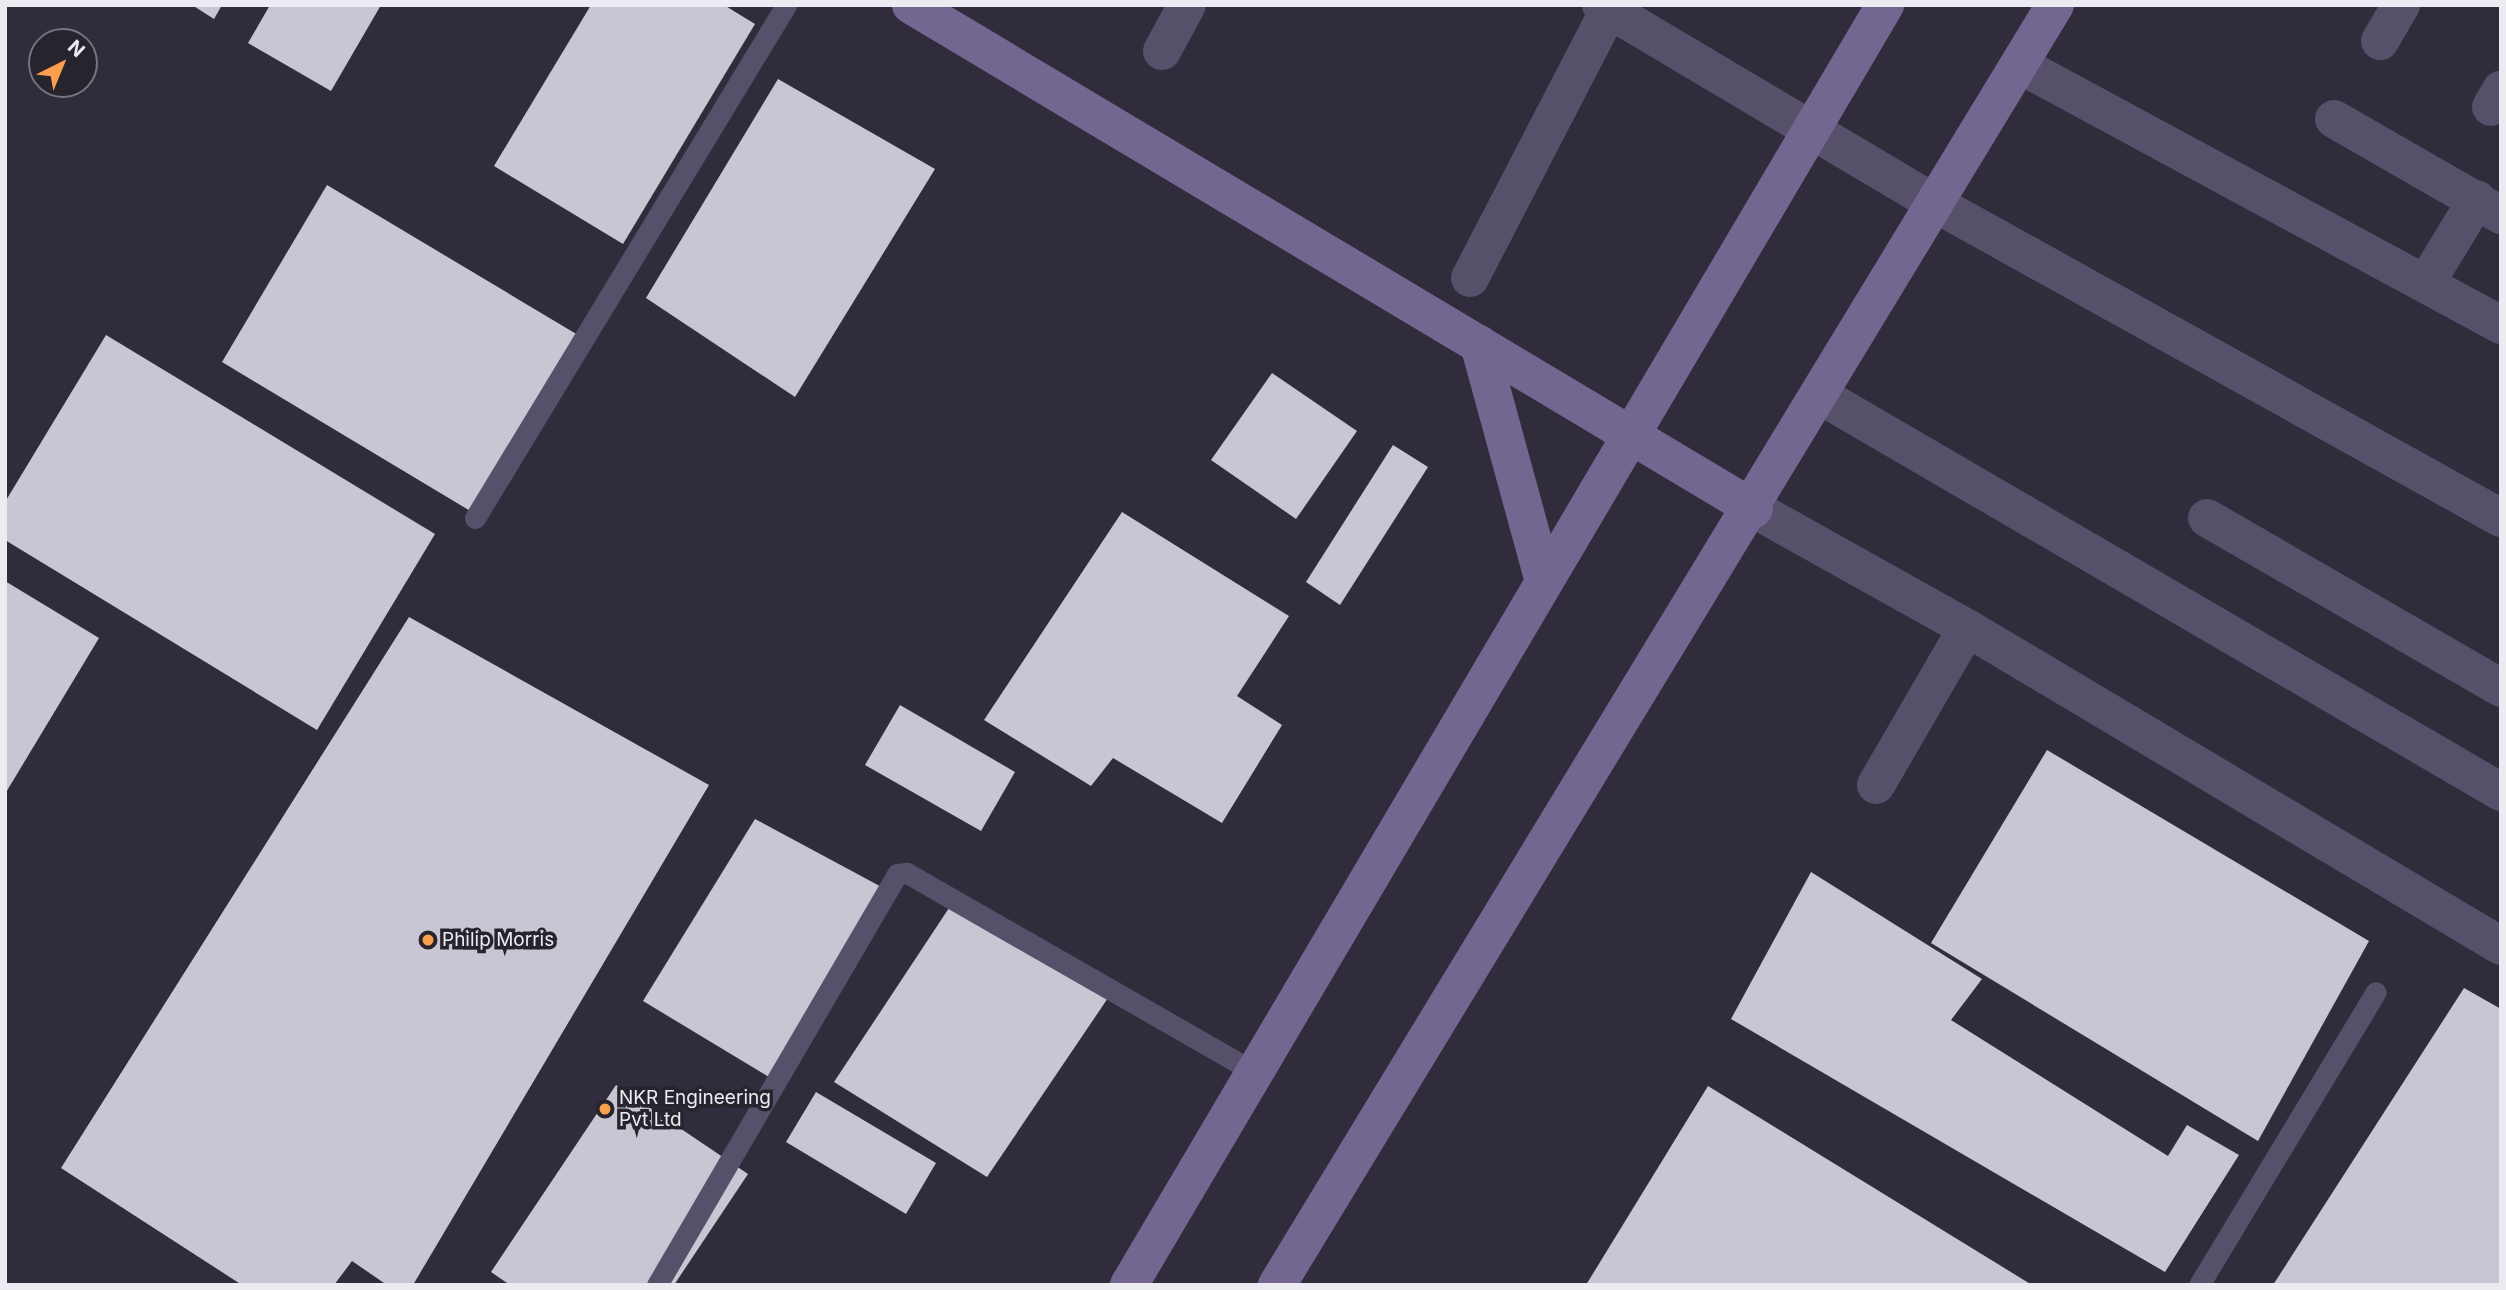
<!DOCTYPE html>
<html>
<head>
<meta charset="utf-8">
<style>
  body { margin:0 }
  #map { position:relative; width:2506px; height:1290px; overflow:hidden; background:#27242e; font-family:Inter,sans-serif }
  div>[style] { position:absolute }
  .built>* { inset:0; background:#302c3c }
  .building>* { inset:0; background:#c9c6d3 }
  .lane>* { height:21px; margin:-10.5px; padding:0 10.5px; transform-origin:10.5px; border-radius:10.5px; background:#57506b }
  .street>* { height:38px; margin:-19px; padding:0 19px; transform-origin:19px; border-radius:19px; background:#57506b }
  .secondary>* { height:38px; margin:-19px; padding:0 19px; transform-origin:19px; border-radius:19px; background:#736792 }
  .dots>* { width:19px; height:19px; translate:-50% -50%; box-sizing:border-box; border:4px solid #27242e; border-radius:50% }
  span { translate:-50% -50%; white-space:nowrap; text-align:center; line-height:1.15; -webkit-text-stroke:7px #27242e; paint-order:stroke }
  .poi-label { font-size:19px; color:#edebf2 }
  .left { translate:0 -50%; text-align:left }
  .frame { position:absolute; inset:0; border:7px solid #edebf2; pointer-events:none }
  .north { position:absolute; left:28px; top:28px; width:70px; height:70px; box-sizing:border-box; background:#27242e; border:2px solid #76747c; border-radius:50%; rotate:43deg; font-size:19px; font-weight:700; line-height:28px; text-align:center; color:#edebf2 }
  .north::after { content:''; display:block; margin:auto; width:24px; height:32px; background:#f99f4d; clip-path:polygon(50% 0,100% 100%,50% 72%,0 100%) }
</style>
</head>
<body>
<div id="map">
  <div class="built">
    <i style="clip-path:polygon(evenodd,5px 5px,2501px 5px,2501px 1285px,5px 1285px,5px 5px,42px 42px,84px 42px,84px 84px,42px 84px,42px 42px)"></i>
  </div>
  <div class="building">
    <i style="clip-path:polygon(192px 5px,222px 5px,214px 19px)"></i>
    <i style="clip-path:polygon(270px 5px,381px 5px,331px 91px,248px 43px)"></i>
    <i style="clip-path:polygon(591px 5px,724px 5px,755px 24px,623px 244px,494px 166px)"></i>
    <i style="clip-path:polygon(778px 79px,935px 169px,795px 397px,646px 298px)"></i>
    <i style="clip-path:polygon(327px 185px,583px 338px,477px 515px,222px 362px)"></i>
    <i style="clip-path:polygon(106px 335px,435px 534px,317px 730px,5px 540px,5px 502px)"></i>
    <i style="clip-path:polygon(1272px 373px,1357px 431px,1296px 519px,1211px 460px)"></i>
    <i style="clip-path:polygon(1393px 445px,1428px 467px,1340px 605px,1306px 582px)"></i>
    <i style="clip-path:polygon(1122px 512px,1289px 616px,1237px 696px,1282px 725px,1222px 823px,1113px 758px,1091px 786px,984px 720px)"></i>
    <i style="clip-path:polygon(5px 581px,99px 638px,5px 794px)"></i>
    <i style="clip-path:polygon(409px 617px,709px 785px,413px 1285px,387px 1285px,352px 1261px,334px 1285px,242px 1285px,61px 1168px)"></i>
    <i style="clip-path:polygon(900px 705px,1015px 772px,981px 831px,865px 765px)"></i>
    <i style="clip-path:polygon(2047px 750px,2369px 941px,2258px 1141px,1931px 943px)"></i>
    <i style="clip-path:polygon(755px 819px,889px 891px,769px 1077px,643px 1001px)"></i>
    <i style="clip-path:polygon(1811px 872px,1982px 979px,1951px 1020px,2168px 1156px,2187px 1125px,2239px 1155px,2165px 1272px,1731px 1019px)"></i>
    <i style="clip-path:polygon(949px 908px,1110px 995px,987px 1177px,834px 1082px)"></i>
    <i style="clip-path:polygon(2464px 988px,2501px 1009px,2501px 1285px,2273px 1285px)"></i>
    <i style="clip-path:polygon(616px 1085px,748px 1174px,674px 1285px,510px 1285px,491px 1272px)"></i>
    <i style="clip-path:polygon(1708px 1086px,2032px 1285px,1586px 1285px)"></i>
    <i style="clip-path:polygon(816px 1092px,936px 1163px,906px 1214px,786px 1142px)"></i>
  </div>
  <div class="lane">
    <i style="left:475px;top:518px;width:600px;rotate:-58.77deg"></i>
    <i style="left:657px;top:1285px;width:476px;rotate:-59.7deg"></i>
    <i style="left:897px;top:874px;width:10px;rotate:-6deg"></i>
    <i style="left:907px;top:873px;width:400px;rotate:29.8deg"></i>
    <i style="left:2199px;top:1285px;width:342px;rotate:-58.9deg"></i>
  </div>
  <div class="street">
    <i style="left:1601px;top:5px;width:390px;rotate:30.7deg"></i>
    <i style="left:1936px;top:204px;width:646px;rotate:29.06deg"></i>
    <i style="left:2380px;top:41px;width:42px;rotate:-59.7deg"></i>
    <i style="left:1162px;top:51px;width:52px;rotate:-61.5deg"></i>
    <i style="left:2020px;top:65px;width:547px;rotate:28.39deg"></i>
    <i style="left:2491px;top:107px;width:20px;rotate:-60deg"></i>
    <i style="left:2334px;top:119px;width:193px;rotate:29.9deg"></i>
    <i style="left:1470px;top:278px;width:302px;rotate:-62.6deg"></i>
    <i style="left:2426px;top:283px;width:98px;rotate:-58.7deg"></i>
    <i style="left:1821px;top:396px;width:787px;rotate:30.21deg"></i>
    <i style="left:1754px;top:509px;width:244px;rotate:29.2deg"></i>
    <i style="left:1967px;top:628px;width:622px;rotate:30.77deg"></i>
    <i style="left:2207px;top:518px;width:340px;rotate:30deg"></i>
    <i style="left:1876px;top:785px;width:181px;rotate:-59.9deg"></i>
  </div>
  <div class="secondary">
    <i style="left:911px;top:5px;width:982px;rotate:30.87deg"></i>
    <i style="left:1479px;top:344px;width:246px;rotate:74.7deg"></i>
    <i style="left:1129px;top:1285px;width:1487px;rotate:-59.43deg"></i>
    <i style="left:1277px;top:1285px;width:1498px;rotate:-58.71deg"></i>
  </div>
  <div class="dots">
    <i style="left:428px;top:940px;background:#f99f4d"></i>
    <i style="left:605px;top:1109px;background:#f99f4d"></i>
  </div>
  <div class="poi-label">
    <span class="left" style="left:442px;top:940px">Philip Morris</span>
    <span class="left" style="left:619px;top:1109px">NKR Engineering<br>Pvt Ltd</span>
  </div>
  <div class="frame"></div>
  <div class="north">N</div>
</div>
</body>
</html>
